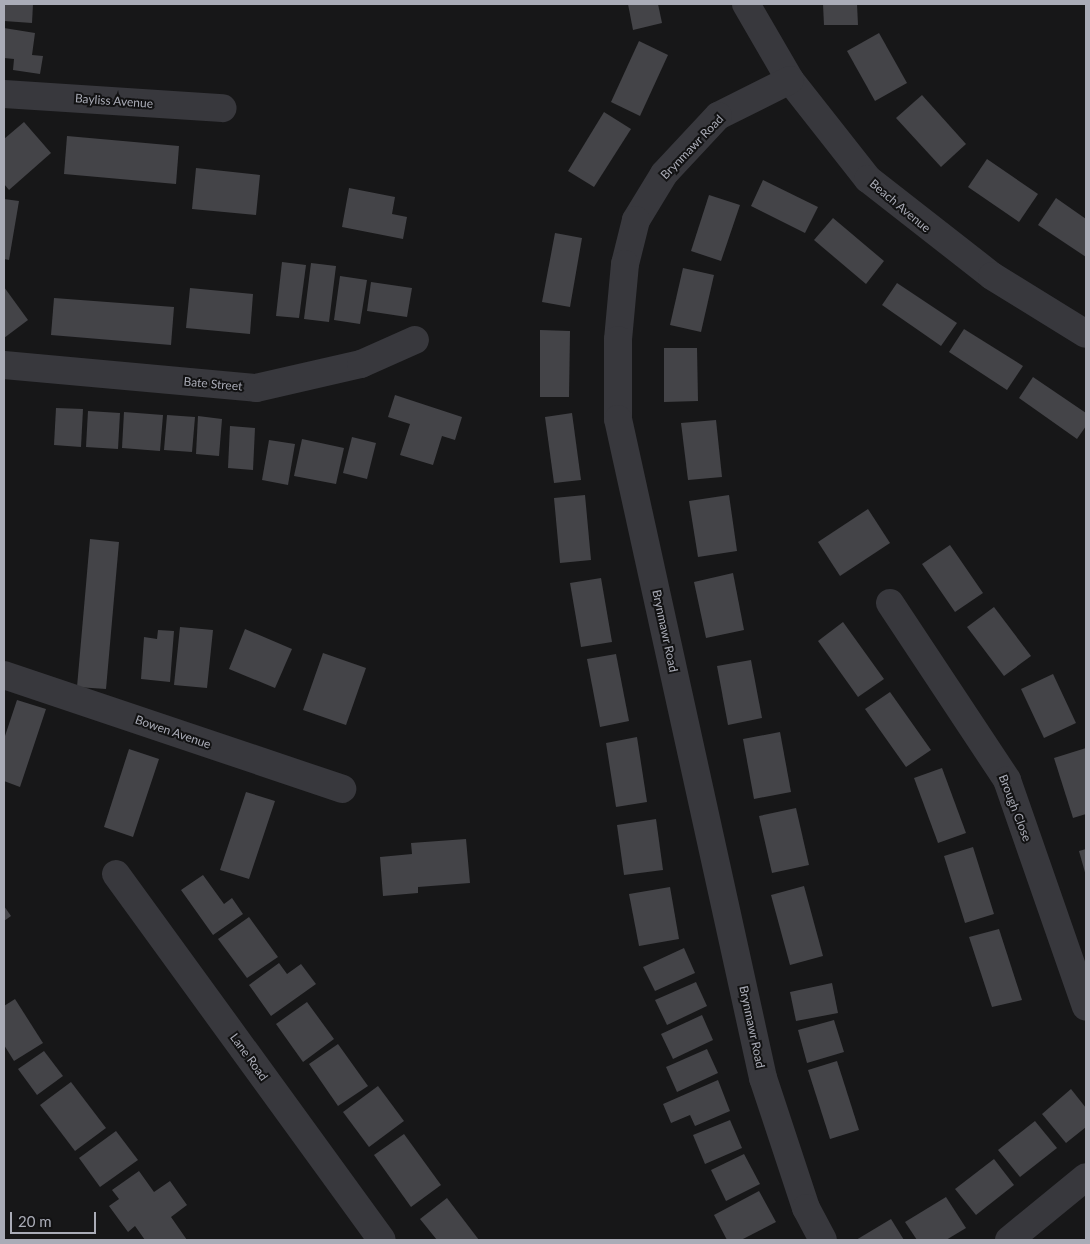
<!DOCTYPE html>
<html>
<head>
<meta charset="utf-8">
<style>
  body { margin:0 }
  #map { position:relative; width:1090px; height:1244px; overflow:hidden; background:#171718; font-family:Lato,sans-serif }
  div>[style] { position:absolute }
  .building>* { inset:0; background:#444448 }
  .minor>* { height:28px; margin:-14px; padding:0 14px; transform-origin:14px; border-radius:14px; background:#38383d }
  span { translate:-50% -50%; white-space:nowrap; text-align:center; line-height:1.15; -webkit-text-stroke:4px #121213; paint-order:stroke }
  .street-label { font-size:12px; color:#aaacb7 }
  .frame { position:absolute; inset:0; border:5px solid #aaacb7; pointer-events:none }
  .scale { position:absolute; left:10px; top:1212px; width:86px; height:22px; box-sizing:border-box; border:2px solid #aaacb7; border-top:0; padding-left:6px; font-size:15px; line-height:18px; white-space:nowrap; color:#aaacb7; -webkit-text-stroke:4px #121213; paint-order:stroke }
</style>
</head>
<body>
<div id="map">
  <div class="building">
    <i style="clip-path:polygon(4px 4px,33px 4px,32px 23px,4px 21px)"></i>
    <i style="clip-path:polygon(628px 4px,658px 4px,662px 23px,633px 30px)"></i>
    <i style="clip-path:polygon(823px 4px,857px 4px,858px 25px,824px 25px)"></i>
    <i style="clip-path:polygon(4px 28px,35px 33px,32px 55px,43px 56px,40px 74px,13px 70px,14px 59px,4px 58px)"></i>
    <i style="clip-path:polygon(879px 33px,907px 83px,875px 101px,847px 51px)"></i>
    <i style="clip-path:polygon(639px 41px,668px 55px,640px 116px,611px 102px)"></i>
    <i style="clip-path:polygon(922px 95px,966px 144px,941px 167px,896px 118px)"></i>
    <i style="clip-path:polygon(604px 112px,631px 129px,594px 187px,568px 171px)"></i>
    <i style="clip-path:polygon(24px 122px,51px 153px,9px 190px,4px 184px,4px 139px)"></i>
    <i style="clip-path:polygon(67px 136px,179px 146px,176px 184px,64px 174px)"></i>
    <i style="clip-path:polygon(987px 159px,1038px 194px,1019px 222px,968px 187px)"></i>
    <i style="clip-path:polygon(196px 168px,260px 175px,256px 215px,192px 209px)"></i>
    <i style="clip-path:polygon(763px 180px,818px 207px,805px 233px,751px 206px)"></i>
    <i style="clip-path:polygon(349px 188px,395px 197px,392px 214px,407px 217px,403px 239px,342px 227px)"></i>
    <i style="clip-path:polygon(709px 195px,740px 205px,721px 261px,691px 251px)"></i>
    <i style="clip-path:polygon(1056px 198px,1086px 219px,1086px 257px,1038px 225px)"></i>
    <i style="clip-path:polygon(4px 199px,19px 201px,9px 260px,4px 259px)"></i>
    <i style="clip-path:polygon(833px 218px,884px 261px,866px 284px,814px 240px)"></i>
    <i style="clip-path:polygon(555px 233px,582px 238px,570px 307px,542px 302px)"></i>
    <i style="clip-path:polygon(282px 262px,306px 265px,299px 318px,276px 316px)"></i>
    <i style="clip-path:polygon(311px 263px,336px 266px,329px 322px,304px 319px)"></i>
    <i style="clip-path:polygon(683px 268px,714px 275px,701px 332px,670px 325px)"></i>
    <i style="clip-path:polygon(340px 276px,367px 280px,360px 324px,334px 320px)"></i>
    <i style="clip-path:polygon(371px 282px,412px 288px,407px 317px,367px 311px)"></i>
    <i style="clip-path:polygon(897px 283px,957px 323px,941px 346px,882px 305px)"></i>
    <i style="clip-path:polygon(4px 287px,28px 320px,4px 338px)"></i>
    <i style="clip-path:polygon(190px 288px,253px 294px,250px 334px,186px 328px)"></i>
    <i style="clip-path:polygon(54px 298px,174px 307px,171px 345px,51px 335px)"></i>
    <i style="clip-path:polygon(964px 329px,1023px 366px,1007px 390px,949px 352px)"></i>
    <i style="clip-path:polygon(540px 330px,570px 331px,569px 397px,540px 397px)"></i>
    <i style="clip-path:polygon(664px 348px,697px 348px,698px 401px,664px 402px)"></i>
    <i style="clip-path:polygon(1033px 377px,1086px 413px,1086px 426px,1077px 439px,1019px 398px)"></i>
    <i style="clip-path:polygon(395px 395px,462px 417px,455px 440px,442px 436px,433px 465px,400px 455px,410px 424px,388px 417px)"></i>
    <i style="clip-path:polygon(56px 408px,83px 409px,81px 447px,54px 445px)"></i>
    <i style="clip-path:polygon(88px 411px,120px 413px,118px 449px,86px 447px)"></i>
    <i style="clip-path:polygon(124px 412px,163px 415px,160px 451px,122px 448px)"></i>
    <i style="clip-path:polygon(572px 413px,581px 480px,554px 483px,545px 417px)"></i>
    <i style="clip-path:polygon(167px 415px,195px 417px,192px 452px,164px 450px)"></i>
    <i style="clip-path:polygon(198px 416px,222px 419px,219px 456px,196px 454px)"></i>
    <i style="clip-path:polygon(716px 420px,722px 477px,688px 480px,681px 423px)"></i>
    <i style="clip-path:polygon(230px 426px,255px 428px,253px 470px,228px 468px)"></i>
    <i style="clip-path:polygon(352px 437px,376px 443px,367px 479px,343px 473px)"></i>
    <i style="clip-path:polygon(302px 439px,344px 448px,336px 484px,294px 476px)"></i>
    <i style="clip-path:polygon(269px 440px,295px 444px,288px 485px,262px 480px)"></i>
    <i style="clip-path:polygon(585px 495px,591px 560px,560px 563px,554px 498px)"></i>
    <i style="clip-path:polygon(729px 495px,737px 551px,698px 557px,689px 501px)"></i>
    <i style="clip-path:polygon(868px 509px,890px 543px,840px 576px,818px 542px)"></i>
    <i style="clip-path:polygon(90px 539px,119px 542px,106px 689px,77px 687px)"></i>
    <i style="clip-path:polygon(950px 545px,983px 593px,955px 612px,922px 564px)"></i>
    <i style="clip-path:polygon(733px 573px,744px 630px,706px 638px,694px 582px)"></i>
    <i style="clip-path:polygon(601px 578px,612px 642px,581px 647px,570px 583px)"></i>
    <i style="clip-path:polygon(994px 607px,1031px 656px,1004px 676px,967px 627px)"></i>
    <i style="clip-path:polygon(843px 622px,884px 679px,858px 697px,818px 641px)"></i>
    <i style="clip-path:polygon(180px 627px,213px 630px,207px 688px,174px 685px)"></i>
    <i style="clip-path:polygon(245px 629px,292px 649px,275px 688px,229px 669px)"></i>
    <i style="clip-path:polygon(158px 630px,174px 631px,170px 682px,141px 679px,144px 637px,157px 639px)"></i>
    <i style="clip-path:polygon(323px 653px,366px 668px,346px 725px,303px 710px)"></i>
    <i style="clip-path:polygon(616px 654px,629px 721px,600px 727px,587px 659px)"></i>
    <i style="clip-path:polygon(751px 660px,762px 718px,728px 725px,717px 666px)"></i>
    <i style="clip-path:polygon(1053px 674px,1076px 723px,1044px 738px,1021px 689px)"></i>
    <i style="clip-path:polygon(890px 692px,931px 750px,906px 767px,865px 709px)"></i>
    <i style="clip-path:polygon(17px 700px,46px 709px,20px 787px,4px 781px,4px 739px)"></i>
    <i style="clip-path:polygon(780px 732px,791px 792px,754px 799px,743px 739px)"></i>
    <i style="clip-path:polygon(637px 737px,647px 802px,616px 807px,606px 743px)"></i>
    <i style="clip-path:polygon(1086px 748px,1086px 814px,1073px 818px,1054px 758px)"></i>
    <i style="clip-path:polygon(129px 749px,159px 759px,133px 837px,104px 827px)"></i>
    <i style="clip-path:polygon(942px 768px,966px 833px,938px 843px,914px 778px)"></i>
    <i style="clip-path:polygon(246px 792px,275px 801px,249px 879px,220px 870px)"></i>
    <i style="clip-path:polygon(796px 808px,809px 865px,772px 873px,759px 816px)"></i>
    <i style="clip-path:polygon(656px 819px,663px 870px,624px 875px,617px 825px)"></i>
    <i style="clip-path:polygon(466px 839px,470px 883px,418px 887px,418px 893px,383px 896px,380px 857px,412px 854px,411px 843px)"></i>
    <i style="clip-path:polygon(973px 847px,994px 914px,965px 923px,944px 856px)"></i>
    <i style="clip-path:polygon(1086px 849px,1086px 876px,1079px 851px)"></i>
    <i style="clip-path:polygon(203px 875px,224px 904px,232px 898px,243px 914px,213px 935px,181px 890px)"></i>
    <i style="clip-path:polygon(804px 886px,823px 956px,790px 965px,771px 895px)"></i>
    <i style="clip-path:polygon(670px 887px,679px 939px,639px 946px,629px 894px)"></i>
    <i style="clip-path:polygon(4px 906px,11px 916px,4px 921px)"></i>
    <i style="clip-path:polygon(249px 917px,278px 957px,247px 978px,218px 939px)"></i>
    <i style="clip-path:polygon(999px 929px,1022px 1000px,992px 1007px,969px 937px)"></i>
    <i style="clip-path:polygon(684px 948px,695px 973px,655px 991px,643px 967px)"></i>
    <i style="clip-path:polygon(279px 963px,287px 974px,301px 964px,316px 984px,271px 1016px,249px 985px)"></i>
    <i style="clip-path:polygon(696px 982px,707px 1006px,667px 1025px,655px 1000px)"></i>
    <i style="clip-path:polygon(832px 983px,838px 1013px,796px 1021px,790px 992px)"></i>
    <i style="clip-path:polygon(15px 999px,43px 1043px,14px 1061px,4px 1045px,4px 1006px)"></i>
    <i style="clip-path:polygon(307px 1002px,334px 1039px,303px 1062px,276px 1024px)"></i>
    <i style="clip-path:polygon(702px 1015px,713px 1040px,673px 1059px,661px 1034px)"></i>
    <i style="clip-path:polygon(834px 1020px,844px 1052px,807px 1063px,798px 1030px)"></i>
    <i style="clip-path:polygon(338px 1044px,368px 1086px,338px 1106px,309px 1064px)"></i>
    <i style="clip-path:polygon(707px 1049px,718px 1073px,677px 1092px,666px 1067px)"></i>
    <i style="clip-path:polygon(44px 1051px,63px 1076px,37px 1095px,18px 1069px)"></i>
    <i style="clip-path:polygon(837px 1061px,859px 1130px,830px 1139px,808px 1070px)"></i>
    <i style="clip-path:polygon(718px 1080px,730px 1111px,695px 1126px,690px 1115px,671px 1123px,663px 1104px)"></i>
    <i style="clip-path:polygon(71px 1082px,106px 1128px,75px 1151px,40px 1105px)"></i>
    <i style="clip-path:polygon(378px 1086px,404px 1121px,369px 1147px,343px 1112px)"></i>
    <i style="clip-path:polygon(1071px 1089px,1086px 1108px,1086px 1127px,1066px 1143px,1042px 1114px)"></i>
    <i style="clip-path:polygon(730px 1120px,742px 1148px,705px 1164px,693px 1135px)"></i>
    <i style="clip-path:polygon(1035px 1121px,1057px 1148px,1020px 1177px,998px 1150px)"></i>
    <i style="clip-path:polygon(116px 1131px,138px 1160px,100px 1187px,79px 1158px)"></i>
    <i style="clip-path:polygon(404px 1134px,441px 1185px,411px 1207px,374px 1155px)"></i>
    <i style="clip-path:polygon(744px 1154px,760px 1184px,726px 1201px,711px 1170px)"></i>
    <i style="clip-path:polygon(994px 1159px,1014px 1185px,976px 1215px,955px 1189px)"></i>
    <i style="clip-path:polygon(139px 1171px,154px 1192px,170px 1181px,187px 1205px,171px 1217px,187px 1240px,145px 1240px,135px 1226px,128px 1232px,109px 1206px,119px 1199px,112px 1190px)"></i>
    <i style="clip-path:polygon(759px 1191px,776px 1222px,741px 1240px,727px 1240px,714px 1215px)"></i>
    <i style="clip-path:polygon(946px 1197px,966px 1228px,946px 1240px,917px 1240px,905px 1222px)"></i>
    <i style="clip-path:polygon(447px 1198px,479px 1240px,437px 1240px,420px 1219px)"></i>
    <i style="clip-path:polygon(891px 1219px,904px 1240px,856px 1240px)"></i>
  </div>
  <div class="minor">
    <i style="left:746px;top:4px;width:88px;rotate:59.9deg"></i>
    <i style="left:790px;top:80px;width:126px;rotate:51.8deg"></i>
    <i style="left:868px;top:179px;width:157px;rotate:38deg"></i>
    <i style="left:992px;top:276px;width:110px;rotate:31.7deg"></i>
    <i style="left:790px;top:80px;width:80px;rotate:153.4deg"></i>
    <i style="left:718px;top:116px;width:79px;rotate:133deg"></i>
    <i style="left:664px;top:174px;width:54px;rotate:121.3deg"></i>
    <i style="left:636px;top:220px;width:45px;rotate:104deg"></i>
    <i style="left:625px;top:264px;width:76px;rotate:95.3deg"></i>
    <i style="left:618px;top:340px;width:79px;rotate:90deg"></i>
    <i style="left:618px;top:419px;width:675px;rotate:77.59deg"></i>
    <i style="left:763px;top:1078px;width:137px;rotate:71.7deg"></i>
    <i style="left:806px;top:1208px;width:36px;rotate:62deg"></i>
    <i style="left:4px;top:94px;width:219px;rotate:3.7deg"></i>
    <i style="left:4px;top:365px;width:253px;rotate:5.2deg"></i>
    <i style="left:256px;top:388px;width:108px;rotate:-12.9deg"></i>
    <i style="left:361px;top:364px;width:59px;rotate:-24deg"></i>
    <i style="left:890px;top:603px;width:212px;rotate:56.5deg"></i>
    <i style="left:1007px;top:780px;width:240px;rotate:70.8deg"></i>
    <i style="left:4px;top:675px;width:357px;rotate:18.6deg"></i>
    <i style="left:116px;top:874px;width:452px;rotate:54deg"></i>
    <i style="left:1009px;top:1240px;width:99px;rotate:-39.3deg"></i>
  </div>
  <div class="street-label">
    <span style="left:114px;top:101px;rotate:4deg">Bayliss Avenue</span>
    <span style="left:692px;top:147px;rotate:-46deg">Brynmawr Road</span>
    <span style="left:900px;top:206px;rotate:40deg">Beach Avenue</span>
    <span style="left:213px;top:384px;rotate:5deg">Bate Street</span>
    <span style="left:665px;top:631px;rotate:78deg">Brynmawr Road</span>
    <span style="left:173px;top:732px;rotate:19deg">Bowen Avenue</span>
    <span style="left:1015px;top:808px;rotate:69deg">Brough Close</span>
    <span style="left:752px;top:1027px;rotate:78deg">Brynmawr Road</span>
    <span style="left:249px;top:1057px;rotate:54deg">Lane Road</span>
  </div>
  <div class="frame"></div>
  <div class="scale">20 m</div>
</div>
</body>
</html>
